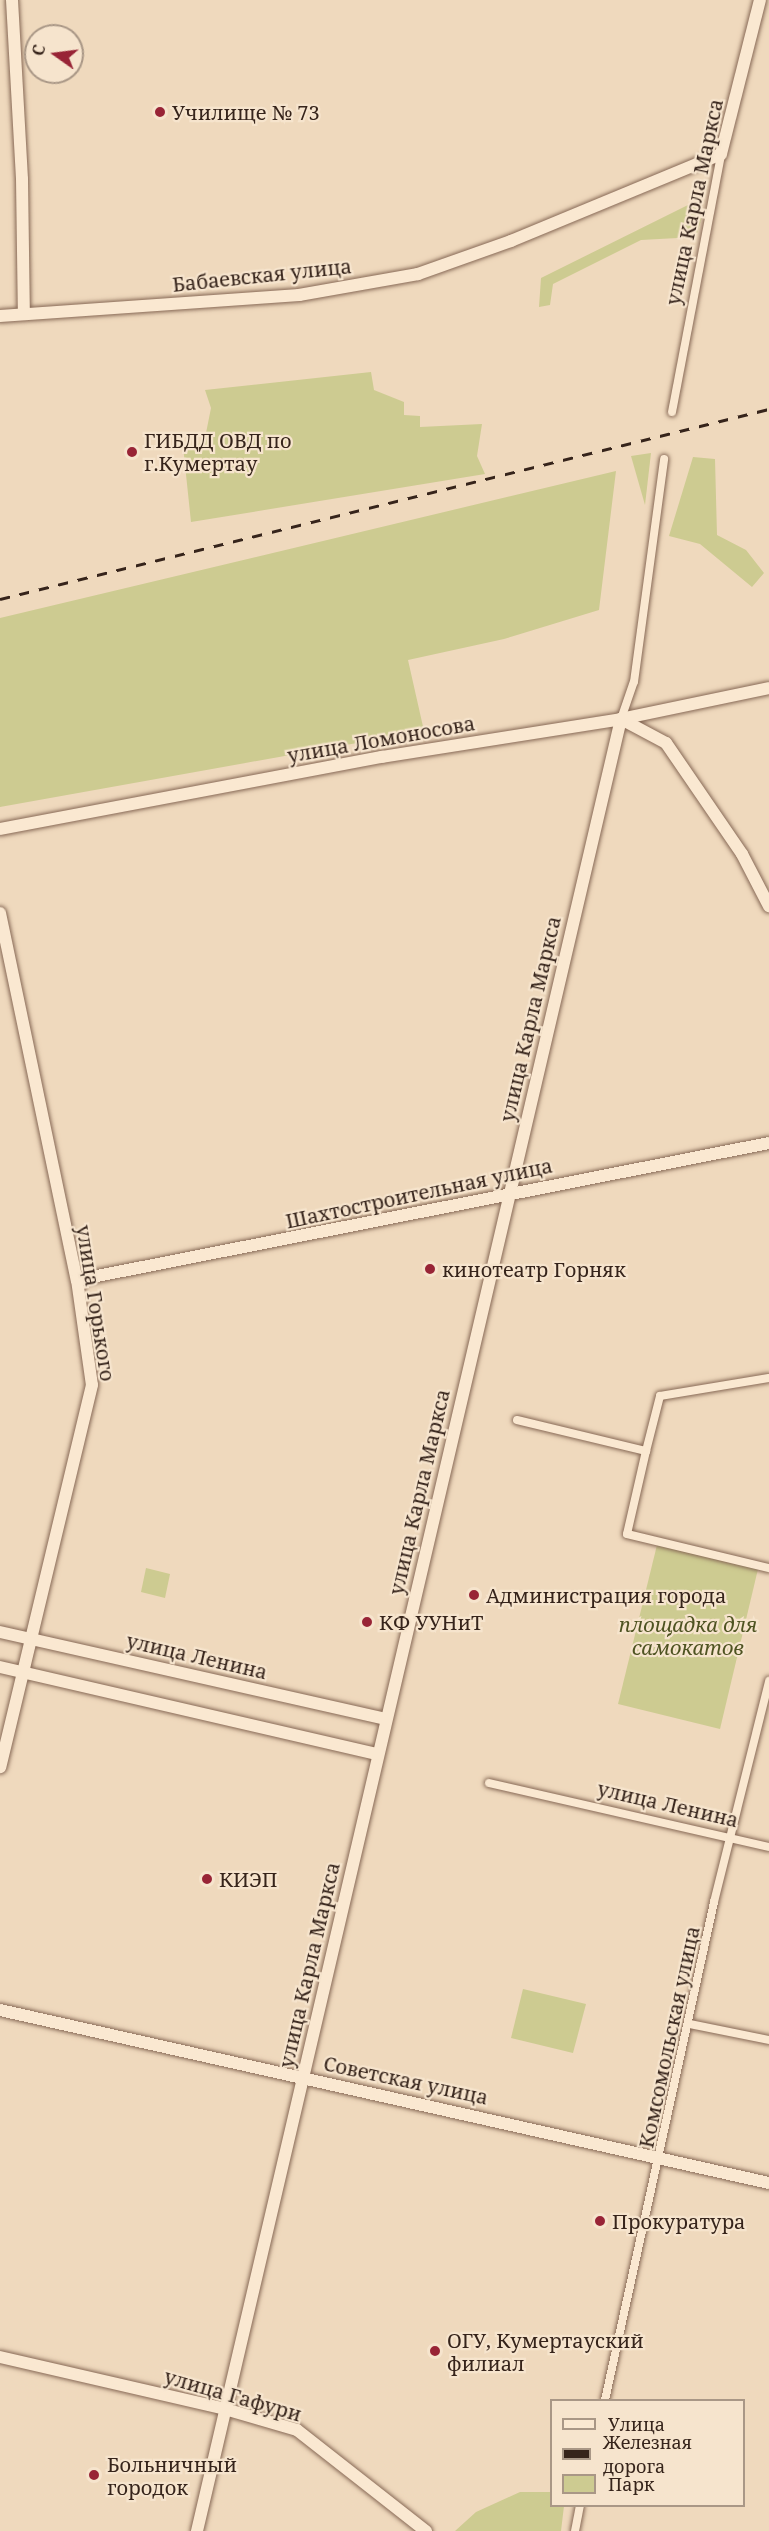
<!DOCTYPE html>
<html>
<head>
<meta charset="utf-8">
<style>
  body { margin:0 }
  #map { position:relative; width:769px; height:2531px; overflow:hidden; background:#efd9bd; font-family:"Noto Serif",serif }
  div>[style] { position:absolute }
  .green>* { inset:0; background:#cdcb91 }
  .roads { filter:drop-shadow(0 0 2px #876956) drop-shadow(0 0 2px #876956) }
  .street>* { height:8px; margin:-4px; padding:0 4px; transform-origin:4px; border-radius:4px; background:#fae8d1 }
  .secondary>* { height:12px; margin:-6px; padding:0 6px; transform-origin:6px; border-radius:6px; background:#fae8d1 }
  .rail>* { height:3px; margin-top:-1.5px; transform-origin:0; background:repeating-linear-gradient(90deg,#36241b 0 10px,transparent 0 20px) }
  .dots>* { width:16px; height:16px; translate:-50% -50%; box-sizing:border-box; border:3px solid #f6e4cd; border-radius:50% }
  span { translate:-50% -50%; white-space:nowrap; text-align:center; line-height:1.15; -webkit-text-stroke:4.5px #f6e4cd; paint-order:stroke }
  .poi-label { font-size:20px; color:#36241b }
  .left { translate:0 -50%; text-align:left }
  .street-label { font-size:20px; color:#36241b }
  .park-label { font-size:20px; color:#4e5321; font-style:italic }
  .legend { position:absolute; left:550px; top:2399px; width:195px; height:108px; box-sizing:border-box; background:#f6e4cd; border:2px solid #a99786; margin:0; padding:8px 10px; list-style:none; font-size:18px; color:#36241b }
  .legend li { display:flex; align-items:center; gap:12px; height:30px }
  .legend b { width:30px; border:2px solid #a99786 }
  .north { position:absolute; left:24px; top:24px; width:60px; height:60px; box-sizing:border-box; background:#f6e4cd; border:2px solid #a99786; border-radius:50%; rotate:284deg; font-size:16px; font-weight:700; line-height:24px; text-align:center; color:#36241b }
  .north::after { content:''; display:block; margin:auto; width:21px; height:27px; background:#982436; clip-path:polygon(50% 0,100% 100%,50% 72%,0 100%) }
</style>
</head>
<body>
<div id="map">
  <div class="green">
    <i style="clip-path:polygon(690px 204px,703px 214px,696px 237px,641px 240px,553px 284px,550px 305px,539px 307px,541px 278px)"></i>
    <i style="clip-path:polygon(371px 372px,374px 390px,404px 402px,404px 415px,420px 416px,420px 427px,482px 424px,477px 456px,485px 474px,191px 522px,183px 446px,204px 443px,211px 408px,205px 390px)"></i>
    <i style="clip-path:polygon(651px 453px,645px 505px,631px 456px)"></i>
    <i style="clip-path:polygon(693px 457px,715px 459px,717px 535px,746px 550px,764px 573px,752px 587px,700px 544px,669px 536px)"></i>
    <i style="clip-path:polygon(616px 471px,599px 610px,504px 639px,408px 660px,424px 731px,0 807px,0 618px)"></i>
    <i style="clip-path:polygon(657px 1545px,758px 1569px,720px 1729px,618px 1704px)"></i>
    <i style="clip-path:polygon(146px 1568px,170px 1574px,165px 1598px,141px 1592px)"></i>
    <i style="clip-path:polygon(523px 1989px,586px 2004px,573px 2053px,511px 2038px)"></i>
    <i style="clip-path:polygon(520px 2492px,551px 2492px,552px 2506px,564px 2506px,561px 2531px,455px 2531px,476px 2512px)"></i>
  </div>
  <div class="roads">
    <div class="street">
      <i style="left:672px;top:412px;width:263px;rotate:-79.2deg"></i>
      <i style="left:621px;top:719px;width:39px;rotate:-71deg"></i>
      <i style="left:634px;top:682px;width:225px;rotate:-82.3deg"></i>
      <i style="left:517px;top:1420px;width:133px;rotate:13.5deg"></i>
      <i style="left:646px;top:1451px;width:57px;rotate:-75.7deg"></i>
      <i style="left:660px;top:1396px;width:110px;rotate:-9.4deg"></i>
      <i style="left:646px;top:1451px;width:85px;rotate:102.9deg"></i>
      <i style="left:627px;top:1534px;width:146px;rotate:13.5deg"></i>
      <i style="left:489px;top:1783px;width:287px;rotate:12.9deg"></i>
      <i style="left:690px;top:2024px;width:81px;rotate:11.4deg"></i>
      <i style="left:605px;top:2400px;width:510px;rotate:-77.65deg"></i>
      <i style="left:714px;top:1902px;width:228px;rotate:-76deg"></i>
      <i style="left:575px;top:2531px;width:25px;rotate:-79deg"></i>
    </div>
    <div class="secondary">
      <i style="left:12px;top:0;width:179px;rotate:86.8deg"></i>
      <i style="left:22px;top:179px;width:135px;rotate:89.2deg"></i>
      <i style="left:0;top:316px;width:300px;rotate:-4deg"></i>
      <i style="left:299px;top:295px;width:121px;rotate:-10deg"></i>
      <i style="left:418px;top:274px;width:99px;rotate:-19.5deg"></i>
      <i style="left:511px;top:241px;width:227px;rotate:-22.5deg"></i>
      <i style="left:721px;top:154px;width:159px;rotate:-75.8deg"></i>
      <i style="left:621px;top:719px;width:51px;rotate:28.1deg"></i>
      <i style="left:666px;top:743px;width:135px;rotate:55.6deg"></i>
      <i style="left:742px;top:854px;width:59px;rotate:62.6deg"></i>
      <i style="left:0;top:829px;width:389px;rotate:-10.7deg"></i>
      <i style="left:382px;top:757px;width:242px;rotate:-9deg"></i>
      <i style="left:621px;top:719px;width:151px;rotate:-11.8deg"></i>
      <i style="left:0;top:913px;width:375px;rotate:78.2deg"></i>
      <i style="left:77px;top:1280px;width:106px;rotate:81.9deg"></i>
      <i style="left:92px;top:1385px;width:393px;rotate:103.5deg"></i>
      <i style="left:77px;top:1280px;width:705px;rotate:-11.2deg"></i>
      <i style="left:0;top:1632px;width:395px;rotate:12.7deg"></i>
      <i style="left:0;top:1667px;width:387px;rotate:13deg"></i>
      <i style="left:0;top:2010px;width:788px;rotate:12.68deg"></i>
      <i style="left:0;top:2357px;width:231px;rotate:13deg"></i>
      <i style="left:225px;top:2409px;width:75px;rotate:16.3deg"></i>
      <i style="left:297px;top:2430px;width:164px;rotate:38.1deg"></i>
      <i style="left:197px;top:2531px;width:1861px;rotate:-76.83deg"></i>
    </div>
  </div>
  <div class="rail">
    <i style="left:0;top:599px;width:792px;rotate:-13.88deg"></i>
  </div>
  <div class="dots">
    <i style="left:160px;top:112px;background:#982436"></i>
    <i style="left:132px;top:452px;background:#982436"></i>
    <i style="left:430px;top:1269px;background:#982436"></i>
    <i style="left:474px;top:1595px;background:#982436"></i>
    <i style="left:367px;top:1622px;background:#982436"></i>
    <i style="left:207px;top:1879px;background:#982436"></i>
    <i style="left:600px;top:2221px;background:#982436"></i>
    <i style="left:435px;top:2351px;background:#982436"></i>
    <i style="left:94px;top:2475px;background:#982436"></i>
  </div>
  <div class="poi-label">
    <span class="left" style="left:172px;top:112px">Училище № 73</span>
    <span class="left" style="left:144px;top:452px">ГИБДД ОВД по<br>г.Кумертау</span>
    <span class="left" style="left:442px;top:1269px">кинотеатр Горняк</span>
    <span class="left" style="left:486px;top:1595px">Администрация города</span>
    <span class="left" style="left:379px;top:1622px">КФ УУНиТ</span>
    <span class="left" style="left:219px;top:1879px">КИЭП</span>
    <span class="left" style="left:612px;top:2221px">Прокуратура</span>
    <span class="left" style="left:447px;top:2352px">ОГУ, Кумертауский<br>филиал</span>
    <span class="left" style="left:107px;top:2476px">Больничный<br>городок</span>
  </div>
  <div class="street-label">
    <span style="left:694px;top:202px;rotate:-78deg">улица Карла Маркса</span>
    <span style="left:262px;top:275px;rotate:-6deg">Бабаевская улица</span>
    <span style="left:381px;top:739px;rotate:-10deg">улица Ломоносова</span>
    <span style="left:530px;top:1019px;rotate:-77deg">улица Карла Маркса</span>
    <span style="left:419px;top:1193px;rotate:-12deg">Шахтостроительная улица</span>
    <span style="left:96px;top:1303px;rotate:81deg">улица Горького</span>
    <span style="left:419px;top:1492px;rotate:-77deg">улица Карла Маркса</span>
    <span style="left:197px;top:1656px;rotate:13deg">улица Ленина</span>
    <span style="left:668px;top:1804px;rotate:13deg">улица Ленина</span>
    <span style="left:309px;top:1965px;rotate:-77deg">улица Карла Маркса</span>
    <span style="left:669px;top:2037px;rotate:-78deg">Комсомольская улица</span>
    <span style="left:406px;top:2080px;rotate:12deg">Советская улица</span>
    <span style="left:233px;top:2395px;rotate:16deg">улица Гафури</span>
  </div>
  <div class="park-label">
    <span style="left:688px;top:1636px">площадка для<br>самокатов</span>
  </div>
  <ul class="legend">
  <li><b style="height:8px;background:#fae8d1"></b>Улица</li>
  <li><b style="height:8px;background:#36241b"></b>Железная дорога</li>
  <li><b style="height:16px;background:#cdcb91"></b>Парк</li>
  </ul>
  <div class="north">С</div>
</div>
</body>
</html>
